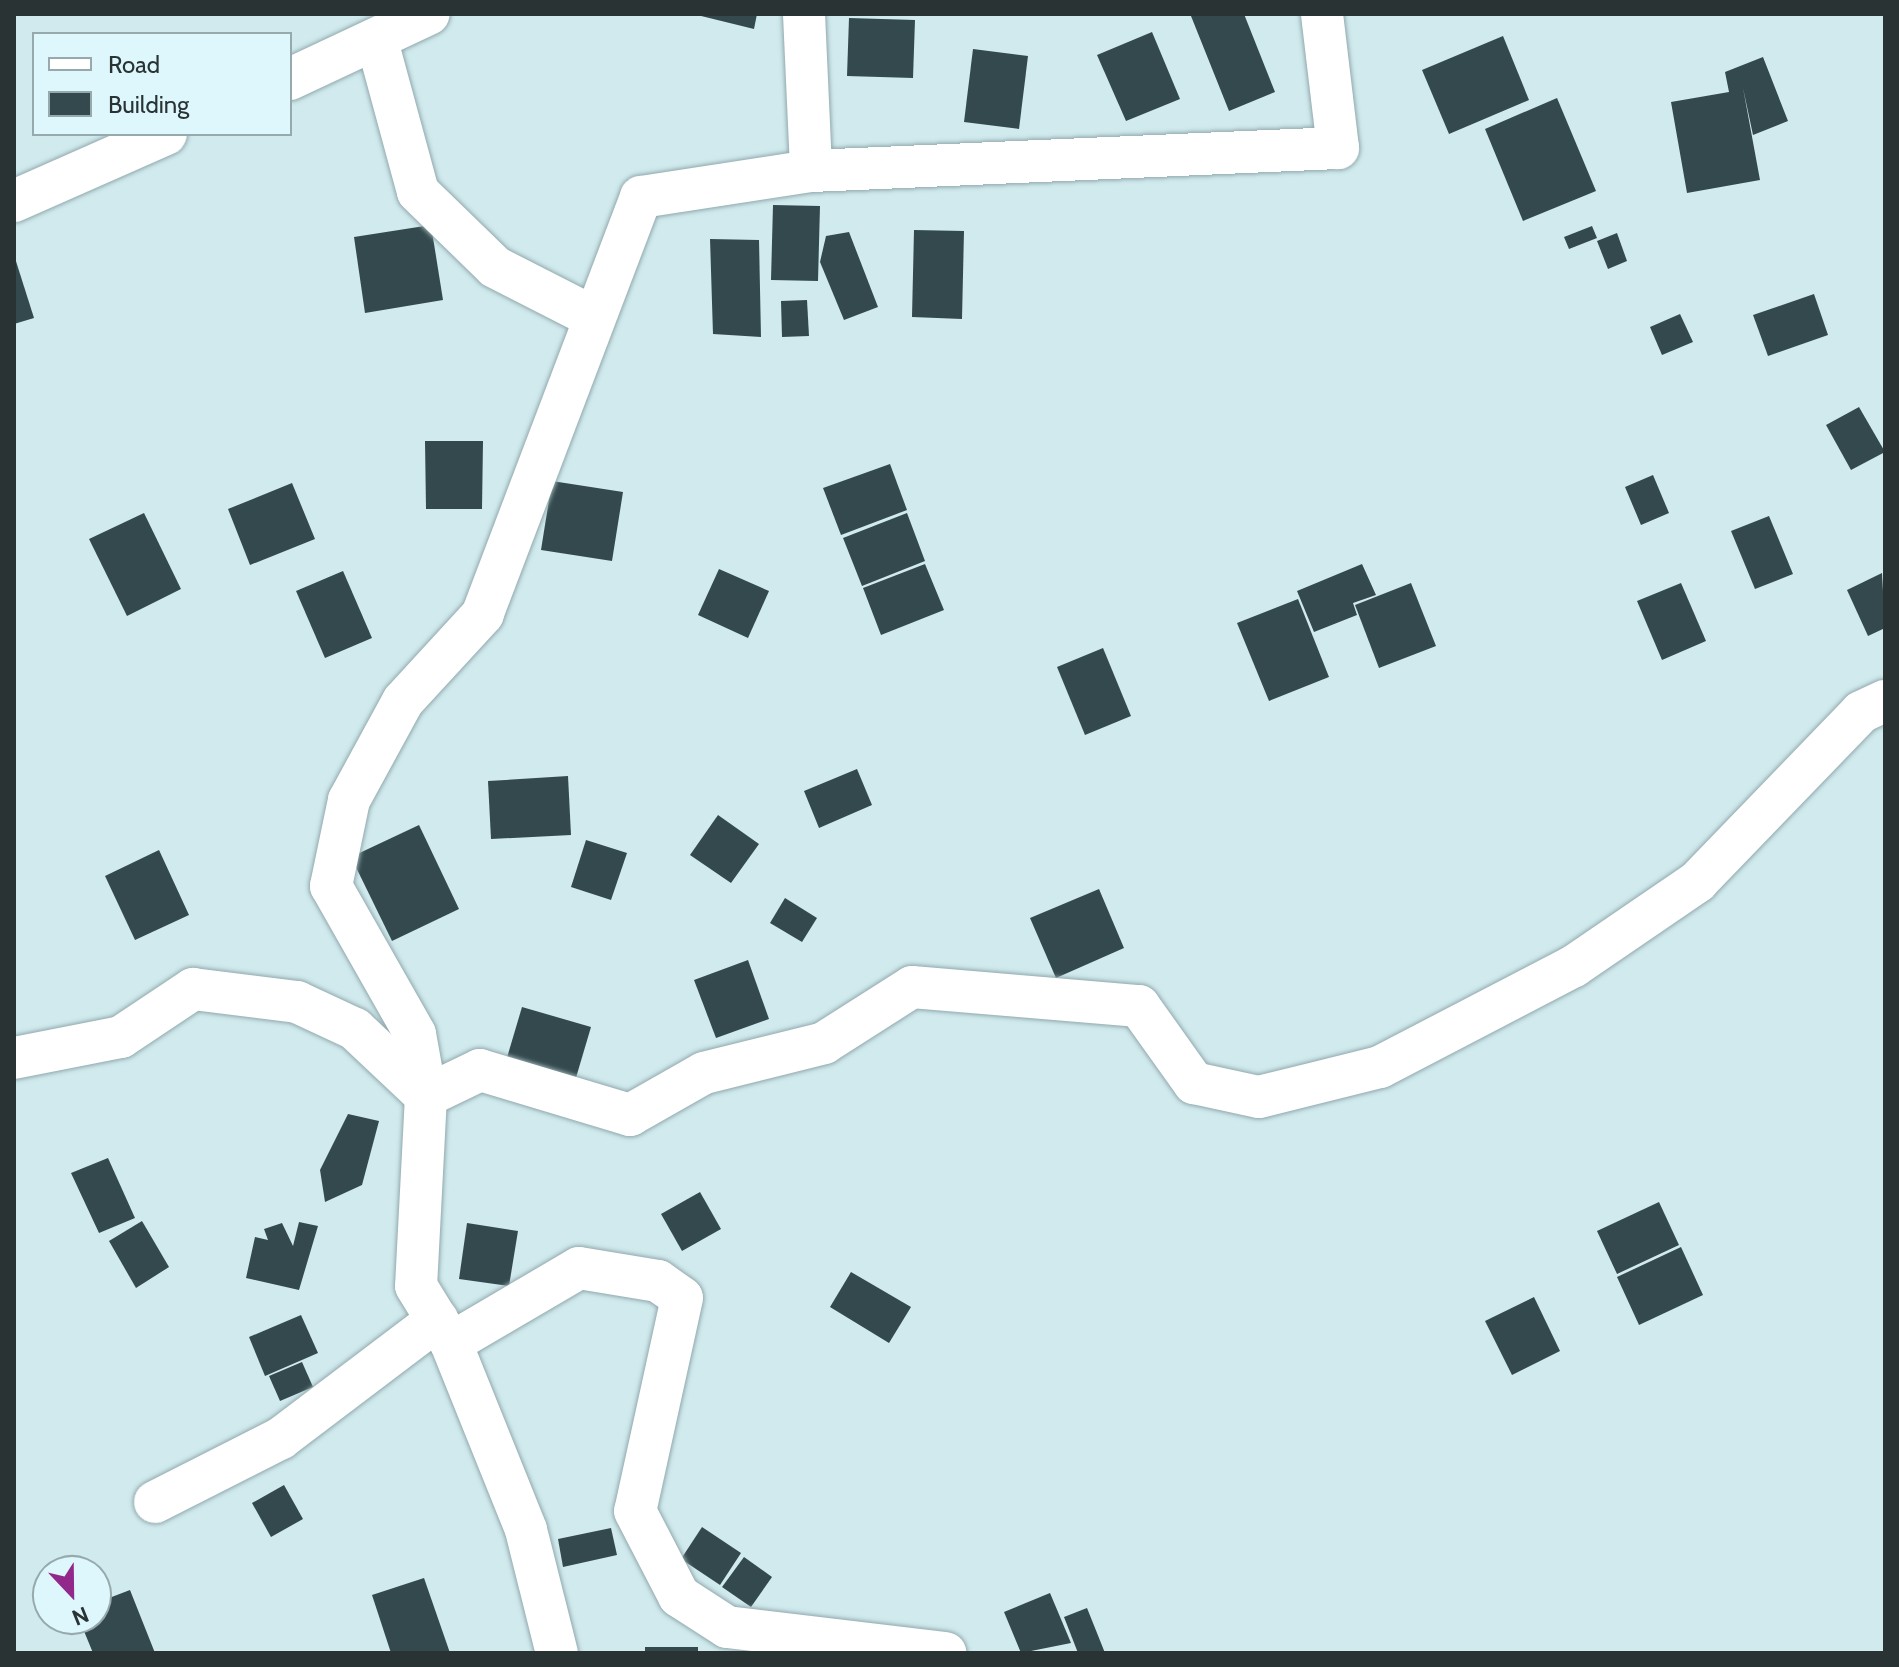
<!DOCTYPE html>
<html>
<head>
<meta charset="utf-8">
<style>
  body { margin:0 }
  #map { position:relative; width:1899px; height:1667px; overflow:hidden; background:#d1eaee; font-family:Cabin,sans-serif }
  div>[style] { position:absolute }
  .building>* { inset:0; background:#34494d }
  .roads { filter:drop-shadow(0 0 2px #91a9ad) drop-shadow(0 0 2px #91a9ad) }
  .minor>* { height:42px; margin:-21px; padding:0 21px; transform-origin:21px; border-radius:21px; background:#fff }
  span { translate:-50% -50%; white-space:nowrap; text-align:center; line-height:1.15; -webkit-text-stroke:8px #def7fc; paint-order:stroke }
  .frame { position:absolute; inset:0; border:16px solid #293334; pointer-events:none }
  .legend { position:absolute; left:32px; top:32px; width:260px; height:104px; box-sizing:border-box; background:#def7fc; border:2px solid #96a9ac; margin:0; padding:10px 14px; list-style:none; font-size:24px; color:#293334 }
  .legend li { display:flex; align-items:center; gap:16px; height:40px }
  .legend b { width:40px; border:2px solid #96a9ac }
  .north { position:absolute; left:32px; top:1555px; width:80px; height:80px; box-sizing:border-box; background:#def7fc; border:2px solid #96a9ac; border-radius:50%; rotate:158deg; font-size:22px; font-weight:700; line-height:32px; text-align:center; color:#293334 }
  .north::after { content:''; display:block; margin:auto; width:28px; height:36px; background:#93288b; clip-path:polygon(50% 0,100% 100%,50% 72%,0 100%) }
</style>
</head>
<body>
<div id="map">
  <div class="building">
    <i style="clip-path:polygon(693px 14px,757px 14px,754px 29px)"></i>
    <i style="clip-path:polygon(1244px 14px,1275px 92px,1229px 111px,1191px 16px)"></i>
    <i style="clip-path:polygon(849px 18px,915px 20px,913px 78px,847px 76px)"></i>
    <i style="clip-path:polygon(1152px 32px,1180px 99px,1126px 121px,1097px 55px)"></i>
    <i style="clip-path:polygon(1503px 36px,1529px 100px,1449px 134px,1422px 70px)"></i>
    <i style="clip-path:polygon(973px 49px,1028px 56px,1019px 129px,964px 122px)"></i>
    <i style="clip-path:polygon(1763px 57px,1788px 121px,1753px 135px,1743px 88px,1760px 180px,1687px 193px,1671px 102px,1729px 92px,1725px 72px)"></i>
    <i style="clip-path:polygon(1557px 98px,1596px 191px,1523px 221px,1485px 129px)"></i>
    <i style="clip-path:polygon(773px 205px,820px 206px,818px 281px,771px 280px)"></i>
    <i style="clip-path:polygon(431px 225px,443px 300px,365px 313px,354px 237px)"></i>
    <i style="clip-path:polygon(1592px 226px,1597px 238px,1569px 249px,1564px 237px)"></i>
    <i style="clip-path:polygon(914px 230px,964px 231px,962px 319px,912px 317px)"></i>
    <i style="clip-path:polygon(849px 232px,878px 307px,844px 320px,820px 262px,826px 236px)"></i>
    <i style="clip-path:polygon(1617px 233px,1627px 261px,1608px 269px,1597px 241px)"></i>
    <i style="clip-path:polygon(710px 239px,759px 240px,761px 337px,713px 334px)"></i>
    <i style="clip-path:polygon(14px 255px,34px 318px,14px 324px)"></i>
    <i style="clip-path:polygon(1814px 294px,1828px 335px,1768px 356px,1753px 315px)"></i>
    <i style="clip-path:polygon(807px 300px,809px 336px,782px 337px,781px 301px)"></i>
    <i style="clip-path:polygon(1680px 314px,1693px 342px,1662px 355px,1650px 327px)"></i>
    <i style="clip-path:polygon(1859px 407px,1885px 452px,1851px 470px,1826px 425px)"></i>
    <i style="clip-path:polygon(425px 441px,483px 441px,482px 509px,426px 509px)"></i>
    <i style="clip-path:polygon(890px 464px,907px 510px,841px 535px,823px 488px)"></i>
    <i style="clip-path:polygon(1653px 475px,1669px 513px,1641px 525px,1625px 487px)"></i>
    <i style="clip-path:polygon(552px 481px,623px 492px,612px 561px,541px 550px)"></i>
    <i style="clip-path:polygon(292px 483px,315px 539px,250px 565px,228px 509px)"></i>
    <i style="clip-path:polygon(144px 513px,181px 589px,127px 616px,89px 539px)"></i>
    <i style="clip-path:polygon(907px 513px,925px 561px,862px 586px,843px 538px)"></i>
    <i style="clip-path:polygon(1769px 516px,1793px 574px,1755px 589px,1731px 531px)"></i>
    <i style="clip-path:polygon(925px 564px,944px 610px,881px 635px,863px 588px)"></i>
    <i style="clip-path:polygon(1362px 564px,1376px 595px,1353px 603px,1357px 615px,1314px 632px,1297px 591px)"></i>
    <i style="clip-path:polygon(719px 569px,769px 591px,748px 638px,698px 615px)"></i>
    <i style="clip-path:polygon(343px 571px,372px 638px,325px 658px,296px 591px)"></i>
    <i style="clip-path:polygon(1882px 573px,1885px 628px,1868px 636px,1847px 590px)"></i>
    <i style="clip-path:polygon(1411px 583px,1436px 646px,1379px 668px,1355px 605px)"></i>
    <i style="clip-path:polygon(1681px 583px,1706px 641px,1662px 660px,1637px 601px)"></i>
    <i style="clip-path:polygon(1298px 599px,1329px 677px,1269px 701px,1237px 623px)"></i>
    <i style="clip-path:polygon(1103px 648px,1131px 716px,1085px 735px,1057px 667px)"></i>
    <i style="clip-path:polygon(857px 769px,872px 805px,819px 828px,804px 791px)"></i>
    <i style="clip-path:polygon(568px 776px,571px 835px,491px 839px,488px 781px)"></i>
    <i style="clip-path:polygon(718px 815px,759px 844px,731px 883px,690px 855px)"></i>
    <i style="clip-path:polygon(419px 825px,459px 909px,392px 941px,351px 857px)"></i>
    <i style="clip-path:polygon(586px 840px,627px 853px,611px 900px,571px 887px)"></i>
    <i style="clip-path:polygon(159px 850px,189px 915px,135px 940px,105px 876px)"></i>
    <i style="clip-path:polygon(1099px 889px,1124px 948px,1056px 978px,1030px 918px)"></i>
    <i style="clip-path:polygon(785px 898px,817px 918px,802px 942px,770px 923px)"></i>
    <i style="clip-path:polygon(748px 960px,769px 1019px,716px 1038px,694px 980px)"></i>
    <i style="clip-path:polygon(522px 1007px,591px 1027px,575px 1081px,506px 1061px)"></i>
    <i style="clip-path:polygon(348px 1114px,379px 1121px,362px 1185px,325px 1202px,320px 1170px)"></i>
    <i style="clip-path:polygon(108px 1158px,135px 1218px,99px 1233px,71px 1173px)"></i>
    <i style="clip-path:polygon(700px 1192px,721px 1229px,682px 1251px,661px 1214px)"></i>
    <i style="clip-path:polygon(1659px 1202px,1679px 1245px,1617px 1274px,1597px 1231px)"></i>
    <i style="clip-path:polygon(142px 1221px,169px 1267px,136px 1288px,109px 1241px)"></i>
    <i style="clip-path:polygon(299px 1222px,318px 1226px,299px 1290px,246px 1278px,255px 1237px,268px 1240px,264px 1229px,282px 1223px,293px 1246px)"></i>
    <i style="clip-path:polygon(467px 1223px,518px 1231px,509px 1286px,459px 1279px)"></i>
    <i style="clip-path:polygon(1681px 1247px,1703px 1295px,1639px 1325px,1617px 1277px)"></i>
    <i style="clip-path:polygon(851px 1272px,911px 1307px,889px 1343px,830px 1307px)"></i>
    <i style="clip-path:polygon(1534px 1297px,1560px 1351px,1512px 1375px,1485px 1321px)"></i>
    <i style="clip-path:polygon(301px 1315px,318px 1353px,265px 1376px,249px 1337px)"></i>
    <i style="clip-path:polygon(302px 1362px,313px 1387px,280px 1401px,269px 1376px)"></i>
    <i style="clip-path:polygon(284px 1485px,303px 1519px,271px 1537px,252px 1503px)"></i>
    <i style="clip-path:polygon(702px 1527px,741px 1553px,720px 1585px,681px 1559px)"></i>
    <i style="clip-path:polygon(611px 1528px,617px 1555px,563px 1567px,558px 1539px)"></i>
    <i style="clip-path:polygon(744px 1557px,772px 1577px,751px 1607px,722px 1587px)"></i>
    <i style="clip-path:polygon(424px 1578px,450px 1653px,391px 1653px,372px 1595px)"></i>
    <i style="clip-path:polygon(130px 1590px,155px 1653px,93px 1653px,79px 1619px,96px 1619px,96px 1603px)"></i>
    <i style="clip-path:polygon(1050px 1593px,1071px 1643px,1021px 1653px,1004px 1612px)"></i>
    <i style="clip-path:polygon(1087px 1608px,1105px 1653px,1078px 1653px,1064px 1617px)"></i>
    <i style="clip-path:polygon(645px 1647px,698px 1647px,698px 1653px,645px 1653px)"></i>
  </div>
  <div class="roads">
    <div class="minor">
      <i style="left:804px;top:14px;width:157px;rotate:87.4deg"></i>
      <i style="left:1322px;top:14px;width:135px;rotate:83.2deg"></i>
      <i style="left:1338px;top:148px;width:528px;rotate:177.5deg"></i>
      <i style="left:811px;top:171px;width:172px;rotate:171.3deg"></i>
      <i style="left:641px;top:197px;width:446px;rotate:110.8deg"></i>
      <i style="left:483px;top:614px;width:118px;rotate:132.6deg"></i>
      <i style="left:403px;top:701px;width:113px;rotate:118.6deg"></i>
      <i style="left:349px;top:800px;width:88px;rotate:101.8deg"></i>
      <i style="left:331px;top:886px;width:170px;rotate:60.4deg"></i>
      <i style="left:415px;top:1034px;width:63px;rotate:79.9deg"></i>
      <i style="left:426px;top:1096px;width:60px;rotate:-25.7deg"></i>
      <i style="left:480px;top:1070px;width:157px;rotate:16.7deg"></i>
      <i style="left:630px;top:1115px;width:85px;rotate:-29.6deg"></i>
      <i style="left:704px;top:1073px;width:124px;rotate:-14deg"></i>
      <i style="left:824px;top:1043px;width:104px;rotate:-32.5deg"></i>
      <i style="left:912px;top:987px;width:228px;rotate:4.8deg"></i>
      <i style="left:1139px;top:1006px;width:95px;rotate:54.5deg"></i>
      <i style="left:1194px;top:1083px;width:66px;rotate:12.2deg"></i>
      <i style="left:1259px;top:1097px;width:125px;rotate:-13.9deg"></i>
      <i style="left:1380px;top:1067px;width:219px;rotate:-27.5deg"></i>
      <i style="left:1574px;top:966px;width:149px;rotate:-34.3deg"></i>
      <i style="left:1697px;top:882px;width:236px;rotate:-46deg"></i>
      <i style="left:1861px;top:712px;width:26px;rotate:-25deg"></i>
      <i style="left:377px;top:41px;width:156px;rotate:74.8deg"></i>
      <i style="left:418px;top:192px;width:107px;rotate:44.2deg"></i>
      <i style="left:495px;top:267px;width:110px;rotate:27deg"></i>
      <i style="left:290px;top:79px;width:153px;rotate:-25.1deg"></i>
      <i style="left:14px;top:201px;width:166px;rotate:-23.8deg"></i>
      <i style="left:14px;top:1058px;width:109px;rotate:-11.1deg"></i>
      <i style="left:121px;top:1037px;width:87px;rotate:-33.7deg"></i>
      <i style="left:193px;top:989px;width:105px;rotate:7.1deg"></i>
      <i style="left:297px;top:1002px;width:64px;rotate:25deg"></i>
      <i style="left:355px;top:1029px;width:98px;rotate:43.3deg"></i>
      <i style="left:426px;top:1096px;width:190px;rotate:93deg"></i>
      <i style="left:416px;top:1286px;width:67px;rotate:58.4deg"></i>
      <i style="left:451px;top:1343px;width:201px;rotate:68.1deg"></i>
      <i style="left:526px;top:1530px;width:127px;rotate:75.9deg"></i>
      <i style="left:451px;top:1343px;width:148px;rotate:-30.4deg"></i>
      <i style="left:579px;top:1268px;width:80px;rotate:9.3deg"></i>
      <i style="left:658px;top:1281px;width:29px;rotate:35deg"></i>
      <i style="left:682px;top:1298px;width:218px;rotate:102.4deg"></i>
      <i style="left:635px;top:1511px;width:96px;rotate:62.6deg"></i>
      <i style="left:679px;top:1596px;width:57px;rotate:32.9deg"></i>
      <i style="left:727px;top:1627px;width:220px;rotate:6.8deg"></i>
      <i style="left:155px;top:1502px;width:141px;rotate:-26.9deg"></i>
      <i style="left:281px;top:1438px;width:196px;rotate:-37.1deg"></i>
    </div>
  </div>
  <div class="frame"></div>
  <ul class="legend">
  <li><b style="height:10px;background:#fff"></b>Road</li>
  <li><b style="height:22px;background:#34494d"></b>Building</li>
  </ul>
  <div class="north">N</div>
</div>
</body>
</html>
